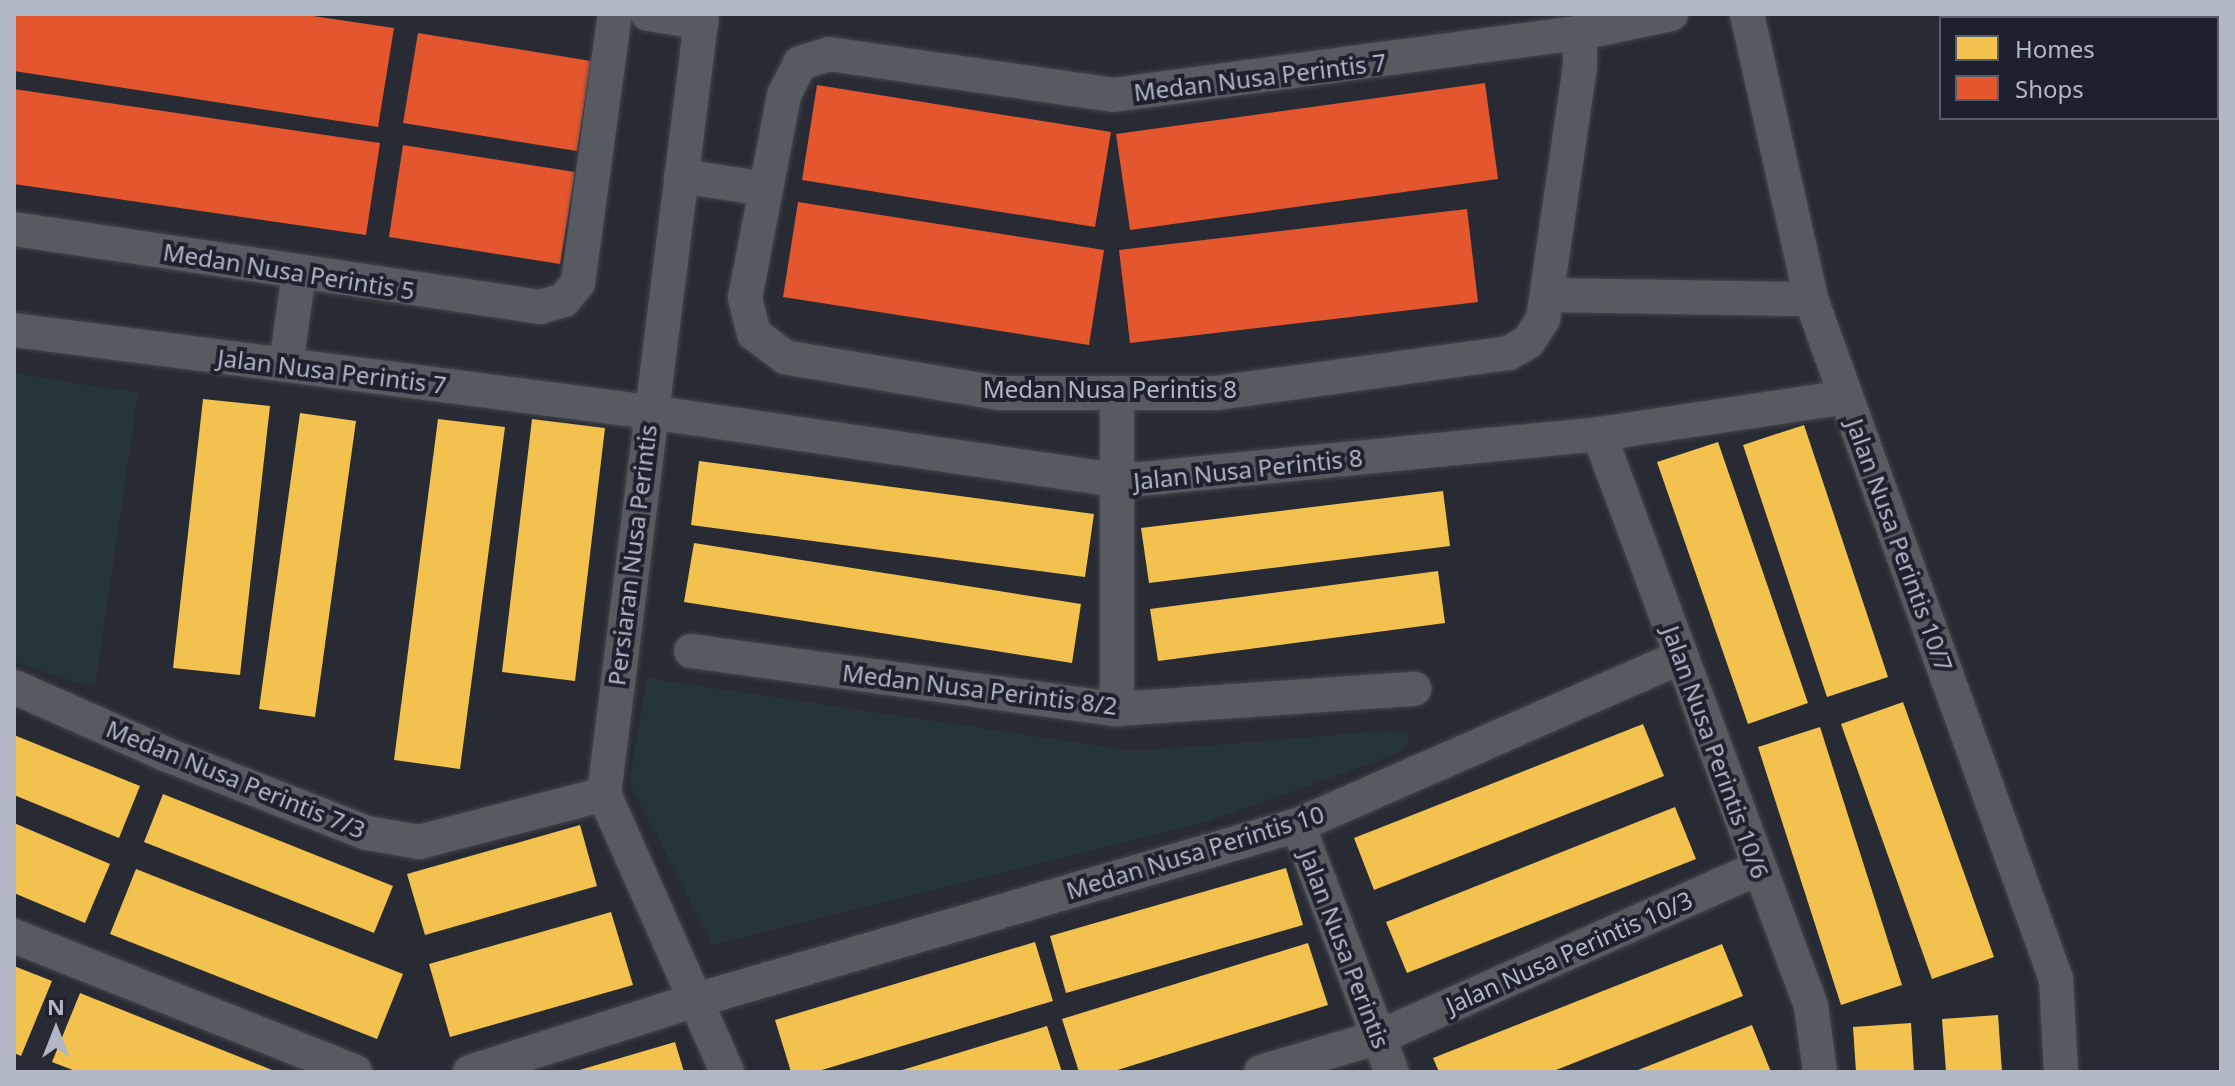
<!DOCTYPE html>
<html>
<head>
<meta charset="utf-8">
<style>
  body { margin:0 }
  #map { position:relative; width:2235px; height:1086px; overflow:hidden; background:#282b33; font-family:"Noto Sans",sans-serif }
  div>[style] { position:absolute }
  .green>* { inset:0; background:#263539 }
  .homes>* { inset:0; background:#f2c14e }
  .shops>* { inset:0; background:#e4572e }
  .roads { filter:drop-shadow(0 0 2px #44464c) drop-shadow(0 0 2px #44464c) }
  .street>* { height:34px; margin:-17px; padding:0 17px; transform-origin:17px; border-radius:17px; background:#575a61 }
  .primary>* { height:44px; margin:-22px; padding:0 22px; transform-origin:22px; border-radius:22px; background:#595c63 }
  span { translate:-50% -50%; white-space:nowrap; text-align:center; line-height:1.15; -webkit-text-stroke:8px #1c212d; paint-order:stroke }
  .street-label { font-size:24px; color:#b1b7c5 }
  .frame { position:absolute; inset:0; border:16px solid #b1b7c5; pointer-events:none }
  .legend { position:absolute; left:1939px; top:16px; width:280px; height:104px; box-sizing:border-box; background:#1c212d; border:2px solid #585d6a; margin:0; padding:10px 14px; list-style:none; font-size:24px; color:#b1b7c5 }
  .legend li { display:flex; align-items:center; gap:16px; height:40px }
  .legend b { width:40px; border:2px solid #585d6a }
  .north { position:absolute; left:16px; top:990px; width:80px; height:80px; -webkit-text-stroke:6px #1c212d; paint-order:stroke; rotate:0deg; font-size:22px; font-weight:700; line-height:32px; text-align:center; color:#b1b7c5 }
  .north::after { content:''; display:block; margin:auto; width:28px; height:36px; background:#b1b7c5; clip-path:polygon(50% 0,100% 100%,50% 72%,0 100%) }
</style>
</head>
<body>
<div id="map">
  <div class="green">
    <i style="clip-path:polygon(14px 373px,138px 393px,95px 688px,14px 662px)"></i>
    <i style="clip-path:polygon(647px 678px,1135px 751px,1387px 731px,1405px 733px,1410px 741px,1402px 751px,1378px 761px,1207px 822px,713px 945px,629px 782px)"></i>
  </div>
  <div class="homes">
    <i style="clip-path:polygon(203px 399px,270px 406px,240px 675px,173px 668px)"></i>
    <i style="clip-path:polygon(300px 413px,356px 421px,315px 717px,259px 709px)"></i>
    <i style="clip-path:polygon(438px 419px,505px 427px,460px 769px,394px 760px)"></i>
    <i style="clip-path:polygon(532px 419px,605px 428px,575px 681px,502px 672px)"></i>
    <i style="clip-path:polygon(1804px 425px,1888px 677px,1827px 697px,1743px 445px)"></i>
    <i style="clip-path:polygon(1718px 442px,1808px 703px,1748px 724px,1657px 462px)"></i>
    <i style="clip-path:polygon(699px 461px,1094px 514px,1085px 577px,691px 525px)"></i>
    <i style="clip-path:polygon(1443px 491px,1450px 546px,1149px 583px,1141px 528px)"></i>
    <i style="clip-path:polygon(694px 543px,1081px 604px,1072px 663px,684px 602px)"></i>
    <i style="clip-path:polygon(1438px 571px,1445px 623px,1158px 661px,1150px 609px)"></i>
    <i style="clip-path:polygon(1903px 702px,1994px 957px,1932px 979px,1841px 724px)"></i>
    <i style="clip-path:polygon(1643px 724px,1664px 776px,1374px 890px,1354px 838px)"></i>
    <i style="clip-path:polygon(1820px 727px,1902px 985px,1841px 1005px,1758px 747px)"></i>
    <i style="clip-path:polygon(14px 735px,140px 786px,119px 838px,14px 795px)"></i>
    <i style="clip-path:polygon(163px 794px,393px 886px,374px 933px,144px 842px)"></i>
    <i style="clip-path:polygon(1675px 807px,1696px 859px,1407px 973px,1386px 922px)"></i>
    <i style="clip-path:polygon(14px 823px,110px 864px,85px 923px,14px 893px)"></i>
    <i style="clip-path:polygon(580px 825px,597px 886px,425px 935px,407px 874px)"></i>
    <i style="clip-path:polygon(1286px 868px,1303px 925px,1066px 993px,1050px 936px)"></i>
    <i style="clip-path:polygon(136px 869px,403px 974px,377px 1039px,110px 934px)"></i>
    <i style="clip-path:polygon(611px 912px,633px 985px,450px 1037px,429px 964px)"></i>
    <i style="clip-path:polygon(1035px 942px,1053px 1001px,815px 1072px,791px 1072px,775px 1020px)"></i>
    <i style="clip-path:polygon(1308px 943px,1328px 1005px,1111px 1072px,1079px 1072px,1062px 1019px)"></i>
    <i style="clip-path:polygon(1722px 944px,1743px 996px,1551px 1072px,1439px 1072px,1433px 1058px)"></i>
    <i style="clip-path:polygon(14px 966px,52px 981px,21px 1056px,14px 1053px)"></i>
    <i style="clip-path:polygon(80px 993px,277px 1072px,78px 1072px,52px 1062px)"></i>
    <i style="clip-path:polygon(1998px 1015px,2002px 1072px,1946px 1072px,1942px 1019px)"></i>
    <i style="clip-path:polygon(1911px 1023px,1914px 1072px,1856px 1072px,1853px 1027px)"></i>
    <i style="clip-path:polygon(1752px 1025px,1771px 1072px,1633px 1072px)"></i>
    <i style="clip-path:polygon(1047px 1026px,1062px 1072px,899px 1072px,899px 1071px)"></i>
    <i style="clip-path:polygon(675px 1042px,684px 1072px,576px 1072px,576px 1071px)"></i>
  </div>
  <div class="shops">
    <i style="clip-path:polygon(14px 14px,299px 14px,394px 28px,378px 127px,14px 71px)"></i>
    <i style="clip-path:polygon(418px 33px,591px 61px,577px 151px,403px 123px)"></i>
    <i style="clip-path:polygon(1485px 83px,1498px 179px,1130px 230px,1116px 134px)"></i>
    <i style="clip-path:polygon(817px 85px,1111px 132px,1095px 227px,802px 180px)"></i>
    <i style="clip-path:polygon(14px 89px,380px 143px,366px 235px,14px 184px)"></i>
    <i style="clip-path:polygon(403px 145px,575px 172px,560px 264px,389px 237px)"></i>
    <i style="clip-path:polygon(798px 202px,1104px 250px,1089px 345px,783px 297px)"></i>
    <i style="clip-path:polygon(1467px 209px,1478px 302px,1130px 343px,1119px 250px)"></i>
  </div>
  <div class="roads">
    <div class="street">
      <i style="left:648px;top:14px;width:54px;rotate:8.6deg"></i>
      <i style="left:702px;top:14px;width:786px;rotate:97.16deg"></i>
      <i style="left:604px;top:794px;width:304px;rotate:66.1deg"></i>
      <i style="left:1747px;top:14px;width:292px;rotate:77.3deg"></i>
      <i style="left:1811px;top:299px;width:723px;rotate:70.19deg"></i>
      <i style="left:2056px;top:979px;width:93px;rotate:86.9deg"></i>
      <i style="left:1580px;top:33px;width:33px;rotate:90deg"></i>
      <i style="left:1580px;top:66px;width:256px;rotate:98.3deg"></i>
      <i style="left:1543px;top:319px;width:27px;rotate:123deg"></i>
      <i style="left:1528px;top:342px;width:22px;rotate:150deg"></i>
      <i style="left:1509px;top:353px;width:296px;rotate:172.2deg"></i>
      <i style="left:1216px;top:393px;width:217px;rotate:180deg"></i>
      <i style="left:999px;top:393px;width:217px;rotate:-170.5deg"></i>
      <i style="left:785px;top:357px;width:39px;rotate:-143deg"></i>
      <i style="left:754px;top:334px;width:37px;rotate:-104deg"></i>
      <i style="left:745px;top:298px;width:207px;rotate:-79.1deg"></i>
      <i style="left:784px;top:95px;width:36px;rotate:-63deg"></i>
      <i style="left:800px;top:63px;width:30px;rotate:-17deg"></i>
      <i style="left:829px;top:54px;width:287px;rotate:8.2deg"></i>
      <i style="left:1113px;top:95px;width:471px;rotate:-7.6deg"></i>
      <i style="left:1580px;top:33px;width:93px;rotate:-11.8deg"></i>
      <i style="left:681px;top:176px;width:86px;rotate:8.7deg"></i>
      <i style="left:14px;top:229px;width:532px;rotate:8.43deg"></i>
      <i style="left:540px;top:307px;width:25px;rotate:-16deg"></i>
      <i style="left:564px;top:300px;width:22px;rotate:-51deg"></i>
      <i style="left:578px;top:283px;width:272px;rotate:-82.2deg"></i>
      <i style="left:1547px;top:295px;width:264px;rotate:0.9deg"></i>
      <i style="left:14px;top:330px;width:641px;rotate:7.35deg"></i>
      <i style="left:650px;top:412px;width:476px;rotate:8.3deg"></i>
      <i style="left:1121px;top:481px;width:480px;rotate:-5.6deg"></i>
      <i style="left:1599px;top:434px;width:250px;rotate:-8.5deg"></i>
      <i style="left:286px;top:365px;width:93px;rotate:-82deg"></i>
      <i style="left:1117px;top:393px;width:316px;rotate:90deg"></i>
      <i style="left:1599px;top:434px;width:610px;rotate:69.66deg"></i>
      <i style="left:1811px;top:1006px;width:67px;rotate:82.2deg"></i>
      <i style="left:691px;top:651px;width:430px;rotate:7.8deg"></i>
      <i style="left:1117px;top:709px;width:298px;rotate:-3.9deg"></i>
      <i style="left:14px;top:687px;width:165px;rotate:23.9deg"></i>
      <i style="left:165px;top:754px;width:217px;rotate:21.4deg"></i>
      <i style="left:367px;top:833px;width:53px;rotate:9.8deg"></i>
      <i style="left:419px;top:842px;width:191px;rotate:-14.5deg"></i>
      <i style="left:1298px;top:825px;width:264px;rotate:69.2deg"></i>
      <i style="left:14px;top:936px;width:367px;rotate:21.7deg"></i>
      <i style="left:470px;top:1072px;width:234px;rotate:-17.7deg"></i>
      <i style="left:693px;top:1001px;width:630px;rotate:-16.22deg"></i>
      <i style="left:1298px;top:825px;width:418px;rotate:-23.7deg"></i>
      <i style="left:1261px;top:1072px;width:123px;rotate:-16.5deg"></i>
      <i style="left:1379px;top:1037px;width:415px;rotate:-24deg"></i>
    </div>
    <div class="primary">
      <i style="left:2198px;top:14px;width:4px;rotate:76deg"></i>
      <i style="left:2217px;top:74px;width:13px;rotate:72deg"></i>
    </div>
  </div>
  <div class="street-label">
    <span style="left:1260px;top:77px;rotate:-7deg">Medan Nusa Perintis 7</span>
    <span style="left:289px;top:271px;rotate:9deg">Medan Nusa Perintis 5</span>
    <span style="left:332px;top:371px;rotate:7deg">Jalan Nusa Perintis 7</span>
    <span style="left:1110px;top:389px">Medan Nusa Perintis 8</span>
    <span style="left:1248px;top:469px;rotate:-6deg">Jalan Nusa Perintis 8</span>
    <span style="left:1900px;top:545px;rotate:70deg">Jalan Nusa Perintis 10/7</span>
    <span style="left:632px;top:555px;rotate:-83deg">Persiaran Nusa Perintis</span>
    <span style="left:980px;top:689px;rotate:7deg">Medan Nusa Perintis 8/2</span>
    <span style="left:1716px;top:752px;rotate:70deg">Jalan Nusa Perintis 10/6</span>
    <span style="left:236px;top:779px;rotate:22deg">Medan Nusa Perintis 7/3</span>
    <span style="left:1195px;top:852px;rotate:-17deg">Medan Nusa Perintis 10</span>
    <span style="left:1345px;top:949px;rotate:69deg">Jalan Nusa Perintis</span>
    <span style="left:1569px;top:952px;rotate:-24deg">Jalan Nusa Perintis 10/3</span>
  </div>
  <div class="frame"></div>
  <ul class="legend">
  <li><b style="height:22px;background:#f2c14e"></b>Homes</li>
  <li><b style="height:22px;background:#e4572e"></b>Shops</li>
  </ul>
  <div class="north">N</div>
</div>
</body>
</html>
